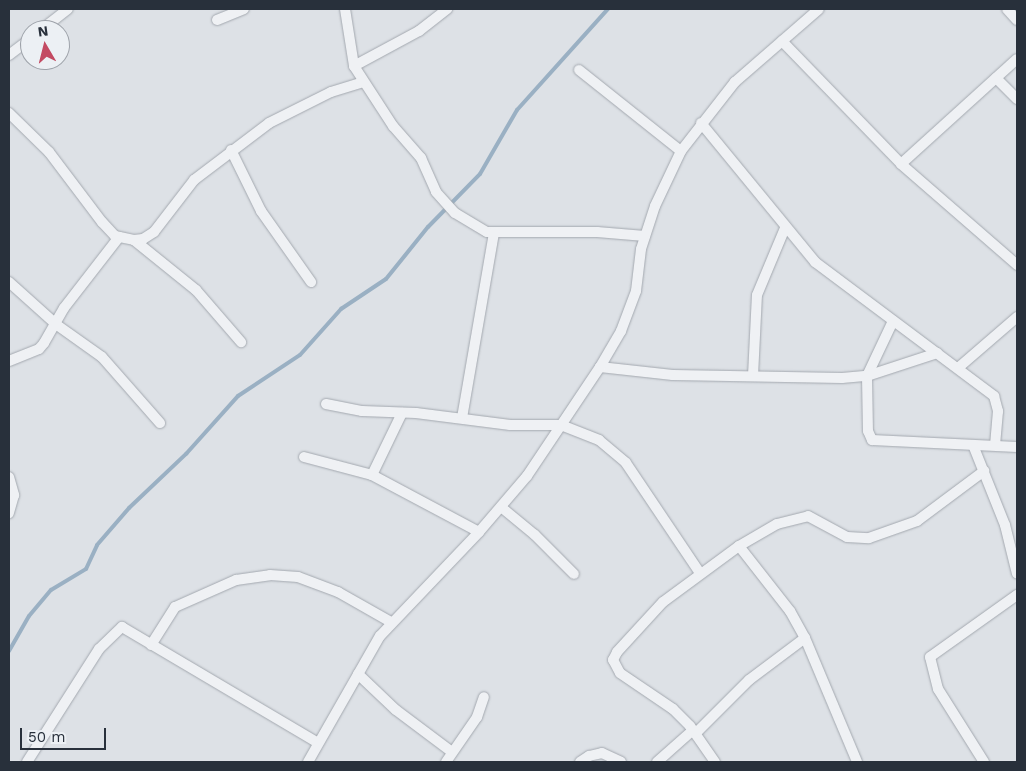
<!DOCTYPE html>
<html>
<head>
<meta charset="utf-8">
<style>
  body { margin:0 }
  #map { position:relative; width:1026px; height:771px; overflow:hidden; background:#dde1e6; font-family:"Work Sans",sans-serif }
  div>[style] { position:absolute }
  .stream>* { height:4px; margin:-2px; padding:0 2px; transform-origin:2px; border-radius:2px; background:#9ab0c3 }
  .roads { filter:drop-shadow(0 0 1px #a3a8af) drop-shadow(0 0 1px #a3a8af) }
  .minor>* { height:10px; margin:-5px; padding:0 5px; transform-origin:5px; border-radius:5px; background:#eff1f4 }
  span { translate:-50% -50%; white-space:nowrap; text-align:center; line-height:1.15; -webkit-text-stroke:4.5px #ecf0f4; paint-order:stroke }
  .frame { position:absolute; inset:0; border:10px solid #28303b; pointer-events:none }
  .north { position:absolute; left:20px; top:20px; width:50px; height:50px; box-sizing:border-box; background:#ecf0f4; border:1px solid #9ea3aa; border-radius:50%; rotate:352deg; font-size:14px; font-weight:700; line-height:20px; text-align:center; color:#28303b }
  .north::after { content:''; display:block; margin:auto; width:18px; height:22px; background:#c34a62; clip-path:polygon(50% 0,100% 100%,50% 72%,0 100%) }
  .scale { position:absolute; left:20px; top:728px; width:86px; height:22px; box-sizing:border-box; border:2px solid #28303b; border-top:0; padding-left:6px; font-size:15px; line-height:18px; white-space:nowrap; color:#28303b; -webkit-text-stroke:4px #ecf0f4; paint-order:stroke }
</style>
</head>
<body>
<div id="map">
  <div class="stream">
    <i style="left:9px;top:651px;width:40px;rotate:-60.3deg"></i>
    <i style="left:29px;top:616px;width:34px;rotate:-50deg"></i>
    <i style="left:51px;top:590px;width:41px;rotate:-31deg"></i>
    <i style="left:86px;top:569px;width:26px;rotate:-65deg"></i>
    <i style="left:97px;top:545px;width:49px;rotate:-49.1deg"></i>
    <i style="left:129px;top:508px;width:79px;rotate:-43.5deg"></i>
    <i style="left:186px;top:454px;width:78px;rotate:-48.1deg"></i>
    <i style="left:238px;top:396px;width:74px;rotate:-33.5deg"></i>
    <i style="left:300px;top:355px;width:62px;rotate:-48.3deg"></i>
    <i style="left:341px;top:309px;width:54px;rotate:-33.7deg"></i>
    <i style="left:386px;top:279px;width:67px;rotate:-51.1deg"></i>
    <i style="left:428px;top:227px;width:74px;rotate:-45.5deg"></i>
    <i style="left:480px;top:174px;width:74px;rotate:-60deg"></i>
    <i style="left:517px;top:110px;width:136px;rotate:-48deg"></i>
  </div>
  <div class="roads">
    <div class="minor">
      <i style="left:345px;top:9px;width:58px;rotate:81deg"></i>
      <i style="left:354px;top:66px;width:72px;rotate:57deg"></i>
      <i style="left:393px;top:126px;width:43px;rotate:48.8deg"></i>
      <i style="left:421px;top:158px;width:37px;rotate:66deg"></i>
      <i style="left:436px;top:192px;width:28px;rotate:48deg"></i>
      <i style="left:455px;top:213px;width:37px;rotate:31deg"></i>
      <i style="left:487px;top:232px;width:110px"></i>
      <i style="left:597px;top:232px;width:48px;rotate:4.8deg"></i>
      <i style="left:1007px;top:9px;width:15px;rotate:48deg"></i>
      <i style="left:217px;top:20px;width:29px;rotate:-22deg"></i>
      <i style="left:41px;top:30px;width:34px;rotate:-38deg"></i>
      <i style="left:782px;top:41px;width:171px;rotate:45.9deg"></i>
      <i style="left:901px;top:164px;width:154px;rotate:41deg"></i>
      <i style="left:9px;top:55px;width:26px;rotate:-37deg"></i>
      <i style="left:354px;top:66px;width:74px;rotate:-28.3deg"></i>
      <i style="left:419px;top:31px;width:36px;rotate:-38deg"></i>
      <i style="left:579px;top:70px;width:130px;rotate:38.5deg"></i>
      <i style="left:996px;top:78px;width:30px;rotate:45deg"></i>
      <i style="left:9px;top:113px;width:56px;rotate:44.3deg"></i>
      <i style="left:49px;top:152px;width:88px;rotate:52.9deg"></i>
      <i style="left:102px;top:222px;width:19px;rotate:47deg"></i>
      <i style="left:115px;top:236px;width:19px;rotate:12deg"></i>
      <i style="left:134px;top:240px;width:9px;rotate:-6deg"></i>
      <i style="left:143px;top:239px;width:13px;rotate:-32deg"></i>
      <i style="left:154px;top:232px;width:66px;rotate:-52.4deg"></i>
      <i style="left:194px;top:180px;width:94px;rotate:-37.2deg"></i>
      <i style="left:269px;top:123px;width:69px;rotate:-26.6deg"></i>
      <i style="left:331px;top:92px;width:34px;rotate:-17deg"></i>
      <i style="left:701px;top:123px;width:180px;rotate:50.6deg"></i>
      <i style="left:815px;top:262px;width:224px;rotate:36.8deg"></i>
      <i style="left:994px;top:396px;width:16px;rotate:75deg"></i>
      <i style="left:998px;top:411px;width:34px;rotate:95deg"></i>
      <i style="left:231px;top:150px;width:68px;rotate:63.8deg"></i>
      <i style="left:261px;top:211px;width:87px;rotate:54.8deg"></i>
      <i style="left:901px;top:164px;width:156px;rotate:-42.2deg"></i>
      <i style="left:134px;top:240px;width:80px;rotate:38.9deg"></i>
      <i style="left:196px;top:290px;width:69px;rotate:49.1deg"></i>
      <i style="left:9px;top:282px;width:64px;rotate:41.9deg"></i>
      <i style="left:57px;top:325px;width:55px;rotate:35.4deg"></i>
      <i style="left:102px;top:357px;width:88px;rotate:48.7deg"></i>
      <i style="left:893px;top:321px;width:61px;rotate:115.3deg"></i>
      <i style="left:867px;top:376px;width:55px;rotate:89deg"></i>
      <i style="left:868px;top:431px;width:10px;rotate:66deg"></i>
      <i style="left:872px;top:440px;width:145px;rotate:2.8deg"></i>
      <i style="left:9px;top:361px;width:32px;rotate:-22deg"></i>
      <i style="left:39px;top:349px;width:8px;rotate:-50deg"></i>
      <i style="left:44px;top:343px;width:40px;rotate:-60.3deg"></i>
      <i style="left:64px;top:308px;width:90px;rotate:-52.2deg"></i>
      <i style="left:600px;top:367px;width:73px;rotate:6.3deg"></i>
      <i style="left:673px;top:375px;width:169px;rotate:1deg"></i>
      <i style="left:842px;top:378px;width:25px;rotate:-5deg"></i>
      <i style="left:867px;top:376px;width:74px;rotate:-18.2deg"></i>
      <i style="left:958px;top:368px;width:78px;rotate:-40.8deg"></i>
      <i style="left:753px;top:376px;width:81px;rotate:-87.2deg"></i>
      <i style="left:757px;top:295px;width:73px;rotate:-67.3deg"></i>
      <i style="left:326px;top:404px;width:37px;rotate:11deg"></i>
      <i style="left:362px;top:411px;width:54px;rotate:2.1deg"></i>
      <i style="left:416px;top:413px;width:95px;rotate:7.3deg"></i>
      <i style="left:510px;top:425px;width:51px"></i>
      <i style="left:561px;top:425px;width:41px;rotate:21.5deg"></i>
      <i style="left:599px;top:440px;width:35px;rotate:40deg"></i>
      <i style="left:626px;top:463px;width:133px;rotate:56.1deg"></i>
      <i style="left:462px;top:418px;width:188px;rotate:-80.2deg"></i>
      <i style="left:973px;top:445px;width:86px;rotate:68.2deg"></i>
      <i style="left:1005px;top:525px;width:50px;rotate:76.2deg"></i>
      <i style="left:304px;top:457px;width:70px;rotate:14.8deg"></i>
      <i style="left:372px;top:475px;width:121px;rotate:28deg"></i>
      <i style="left:372px;top:475px;width:69px;rotate:-64.2deg"></i>
      <i style="left:9px;top:477px;width:19px;rotate:74deg"></i>
      <i style="left:14px;top:495px;width:19px;rotate:106deg"></i>
      <i style="left:501px;top:507px;width:44px;rotate:39.5deg"></i>
      <i style="left:535px;top:535px;width:55px;rotate:45deg"></i>
      <i style="left:739px;top:546px;width:83px;rotate:51.9deg"></i>
      <i style="left:790px;top:611px;width:31px;rotate:61deg"></i>
      <i style="left:805px;top:638px;width:134px;rotate:67.2deg"></i>
      <i style="left:151px;top:645px;width:45px;rotate:-57.7deg"></i>
      <i style="left:175px;top:607px;width:67px;rotate:-23.9deg"></i>
      <i style="left:236px;top:580px;width:34px;rotate:-8deg"></i>
      <i style="left:270px;top:575px;width:28px;rotate:4deg"></i>
      <i style="left:298px;top:577px;width:43px;rotate:20.6deg"></i>
      <i style="left:338px;top:592px;width:61px;rotate:29.5deg"></i>
      <i style="left:358px;top:674px;width:52px;rotate:43.5deg"></i>
      <i style="left:396px;top:710px;width:70px;rotate:36.9deg"></i>
      <i style="left:696px;top:733px;width:75px;rotate:-45deg"></i>
      <i style="left:749px;top:680px;width:70px;rotate:-36.9deg"></i>
      <i style="left:27px;top:762px;width:134px;rotate:-57.5deg"></i>
      <i style="left:99px;top:649px;width:32px;rotate:-44deg"></i>
      <i style="left:122px;top:627px;width:228px;rotate:30.6deg"></i>
      <i style="left:308px;top:762px;width:145px;rotate:-60.3deg"></i>
      <i style="left:380px;top:636px;width:144px;rotate:-46.4deg"></i>
      <i style="left:479px;top:532px;width:74px;rotate:-49.4deg"></i>
      <i style="left:527px;top:476px;width:131px;rotate:-56.2deg"></i>
      <i style="left:600px;top:367px;width:42px;rotate:-59.7deg"></i>
      <i style="left:621px;top:331px;width:43px;rotate:-69.4deg"></i>
      <i style="left:636px;top:291px;width:42px;rotate:-83.2deg"></i>
      <i style="left:641px;top:249px;width:45px;rotate:-72deg"></i>
      <i style="left:655px;top:206px;width:61px;rotate:-64.7deg"></i>
      <i style="left:681px;top:151px;width:88px;rotate:-52deg"></i>
      <i style="left:735px;top:82px;width:111px;rotate:-41deg"></i>
      <i style="left:446px;top:762px;width:55px;rotate:-55.4deg"></i>
      <i style="left:477px;top:717px;width:21px;rotate:-71deg"></i>
      <i style="left:580px;top:762px;width:11px;rotate:-34deg"></i>
      <i style="left:589px;top:756px;width:13px;rotate:-13deg"></i>
      <i style="left:602px;top:753px;width:21px;rotate:25deg"></i>
      <i style="left:657px;top:762px;width:48px;rotate:-41.6deg"></i>
      <i style="left:715px;top:762px;width:44px;rotate:-124.8deg"></i>
      <i style="left:690px;top:726px;width:24px;rotate:-135deg"></i>
      <i style="left:673px;top:709px;width:64px;rotate:-145.8deg"></i>
      <i style="left:620px;top:673px;width:15px;rotate:-118deg"></i>
      <i style="left:613px;top:660px;width:9px;rotate:-63deg"></i>
      <i style="left:617px;top:652px;width:68px;rotate:-47.4deg"></i>
      <i style="left:663px;top:602px;width:94px;rotate:-36.4deg"></i>
      <i style="left:739px;top:546px;width:44px;rotate:-30.1deg"></i>
      <i style="left:777px;top:524px;width:32px;rotate:-14deg"></i>
      <i style="left:808px;top:516px;width:44px;rotate:28.3deg"></i>
      <i style="left:847px;top:537px;width:22px;rotate:3deg"></i>
      <i style="left:869px;top:538px;width:51px;rotate:-19.5deg"></i>
      <i style="left:917px;top:521px;width:84px;rotate:-36.7deg"></i>
      <i style="left:984px;top:762px;width:86px;rotate:-122.2deg"></i>
      <i style="left:938px;top:689px;width:33px;rotate:-104deg"></i>
      <i style="left:930px;top:657px;width:107px;rotate:-35.5deg"></i>
    </div>
  </div>
  <div class="frame"></div>
  <div class="north">N</div>
  <div class="scale">50 m</div>
</div>
</body>
</html>
